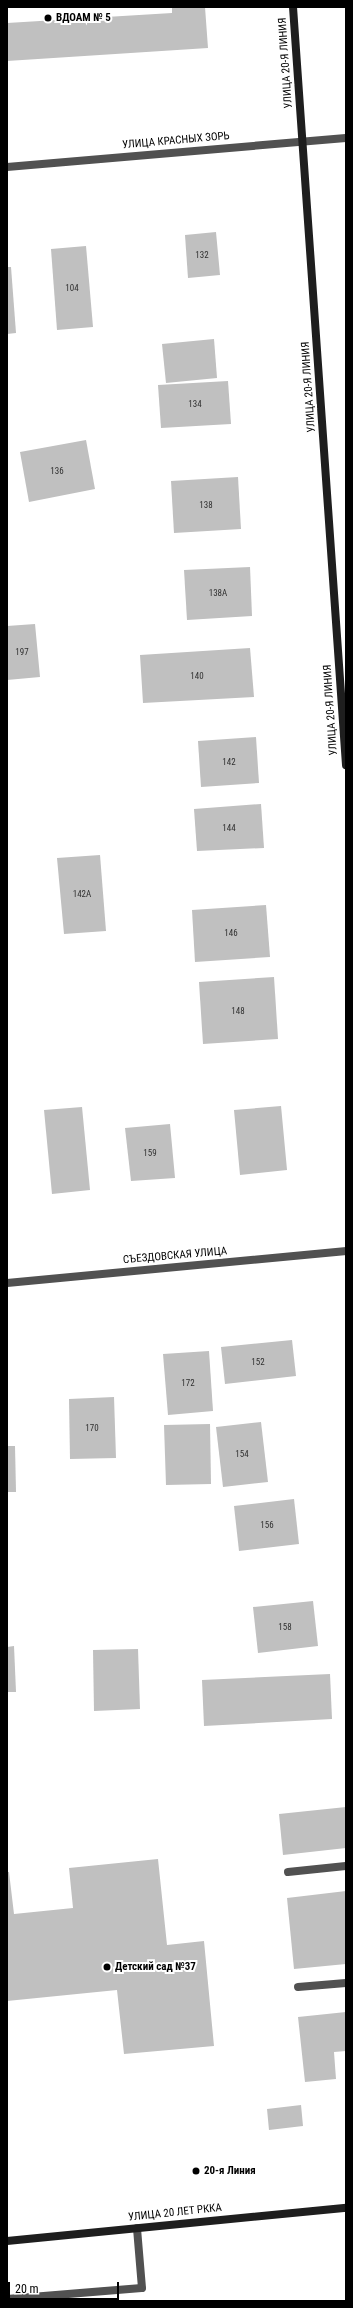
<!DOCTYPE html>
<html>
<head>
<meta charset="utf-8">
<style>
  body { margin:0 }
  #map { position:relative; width:353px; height:2308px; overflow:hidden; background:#fff; font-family:"Roboto Condensed",sans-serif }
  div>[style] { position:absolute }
  .building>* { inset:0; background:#c0c0c0 }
  .service>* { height:8px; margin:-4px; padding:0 4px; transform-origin:4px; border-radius:4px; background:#515151 }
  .minor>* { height:8px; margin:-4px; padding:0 4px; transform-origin:4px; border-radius:4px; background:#515151 }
  .tertiary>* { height:8px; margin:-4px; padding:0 4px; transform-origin:4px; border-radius:4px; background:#515151 }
  .secondary>* { height:8px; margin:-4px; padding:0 4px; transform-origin:4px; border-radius:4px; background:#1e1e1e }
  .dots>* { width:11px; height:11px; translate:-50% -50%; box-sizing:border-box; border:2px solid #fff; border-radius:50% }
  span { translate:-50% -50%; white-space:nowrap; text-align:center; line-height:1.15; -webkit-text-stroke:4px #fff; paint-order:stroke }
  .number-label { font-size:9px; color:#303030 }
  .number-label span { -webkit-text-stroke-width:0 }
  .poi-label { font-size:11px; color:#000; font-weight:700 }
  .left { translate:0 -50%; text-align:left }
  .street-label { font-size:11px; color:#000 }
  .frame { position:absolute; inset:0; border:8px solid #000; pointer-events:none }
  .scale { position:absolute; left:8px; top:2282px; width:111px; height:18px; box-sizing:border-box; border:2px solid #000; border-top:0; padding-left:5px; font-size:12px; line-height:14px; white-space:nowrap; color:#000; -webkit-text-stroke:3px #fff; paint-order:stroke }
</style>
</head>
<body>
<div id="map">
  <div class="building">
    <i style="clip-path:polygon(172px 7px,205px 7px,208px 48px,7px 61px,7px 23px,172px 13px)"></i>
    <i style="clip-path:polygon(216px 232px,220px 275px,188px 278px,185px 235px)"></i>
    <i style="clip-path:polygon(86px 246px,93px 327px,57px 330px,51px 249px)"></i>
    <i style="clip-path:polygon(7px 267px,11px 267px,16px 333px,7px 334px)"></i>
    <i style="clip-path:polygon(214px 339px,217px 378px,166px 383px,162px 344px)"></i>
    <i style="clip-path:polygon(228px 381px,231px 424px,161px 428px,158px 385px)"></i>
    <i style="clip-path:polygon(86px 440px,95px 489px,29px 502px,20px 452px)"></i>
    <i style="clip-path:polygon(238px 477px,241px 529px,174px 533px,171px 481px)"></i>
    <i style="clip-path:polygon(250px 567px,252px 616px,187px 620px,184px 570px)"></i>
    <i style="clip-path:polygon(35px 624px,40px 677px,7px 680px,7px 626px)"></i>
    <i style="clip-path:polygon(250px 648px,254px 697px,143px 703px,140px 655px)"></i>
    <i style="clip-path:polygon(256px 737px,259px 783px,201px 787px,198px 741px)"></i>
    <i style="clip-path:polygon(261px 804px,264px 848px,197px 851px,194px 809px)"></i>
    <i style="clip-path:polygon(100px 855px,106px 931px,64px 934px,57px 858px)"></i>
    <i style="clip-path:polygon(266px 905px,270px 957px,195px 962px,192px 910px)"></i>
    <i style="clip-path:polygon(274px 977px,278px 1039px,203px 1044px,199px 982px)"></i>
    <i style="clip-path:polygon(281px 1106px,287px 1170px,240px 1175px,234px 1110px)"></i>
    <i style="clip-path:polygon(82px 1107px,90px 1190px,52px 1194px,44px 1110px)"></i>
    <i style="clip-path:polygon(170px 1124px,175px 1178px,131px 1181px,125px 1128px)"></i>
    <i style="clip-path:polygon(292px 1340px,296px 1376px,225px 1384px,221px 1347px)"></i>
    <i style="clip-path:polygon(209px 1351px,213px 1411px,168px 1415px,163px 1354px)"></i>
    <i style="clip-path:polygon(114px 1397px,116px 1458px,70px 1459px,69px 1399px)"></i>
    <i style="clip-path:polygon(261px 1422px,268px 1482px,223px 1487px,216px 1427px)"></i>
    <i style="clip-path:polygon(210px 1424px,211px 1484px,166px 1485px,164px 1425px)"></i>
    <i style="clip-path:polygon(7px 1446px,15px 1446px,16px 1492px,7px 1492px)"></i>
    <i style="clip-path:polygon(294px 1499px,299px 1544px,239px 1551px,234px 1506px)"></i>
    <i style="clip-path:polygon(313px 1601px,318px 1646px,258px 1653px,253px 1607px)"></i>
    <i style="clip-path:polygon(14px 1646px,16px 1692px,7px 1692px,7px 1647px)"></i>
    <i style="clip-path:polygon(138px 1649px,140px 1709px,94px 1711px,93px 1650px)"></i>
    <i style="clip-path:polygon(330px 1674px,332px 1719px,204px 1726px,202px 1680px)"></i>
    <i style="clip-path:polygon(346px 1807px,346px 1848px,283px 1855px,279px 1814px)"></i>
    <i style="clip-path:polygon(158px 1859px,167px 1945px,204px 1941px,214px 2046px,124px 2054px,117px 1990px,7px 2001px,7px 1872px,9px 1872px,14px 1914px,73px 1908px,69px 1868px)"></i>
    <i style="clip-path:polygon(346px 1891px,346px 1964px,294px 1969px,287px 1898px)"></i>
    <i style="clip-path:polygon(346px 2012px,346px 2051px,334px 2052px,336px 2079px,305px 2082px,298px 2017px)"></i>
    <i style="clip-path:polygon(301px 2105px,303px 2126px,269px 2130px,267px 2109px)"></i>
  </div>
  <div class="service">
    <i style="left:288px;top:1872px;width:58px;rotate:-5.9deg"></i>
    <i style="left:298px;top:1987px;width:48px;rotate:-4.8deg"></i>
    <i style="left:7px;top:2299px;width:135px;rotate:-4.7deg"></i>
    <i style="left:142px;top:2288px;width:60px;rotate:-94.8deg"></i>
  </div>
  <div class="minor">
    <i style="left:7px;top:1283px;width:341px;rotate:-5.4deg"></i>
  </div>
  <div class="tertiary">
    <i style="left:7px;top:167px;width:340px;rotate:-4.9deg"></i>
  </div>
  <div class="secondary">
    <i style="left:293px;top:7px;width:760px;rotate:86deg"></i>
    <i style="left:7px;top:2241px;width:341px;rotate:-5.6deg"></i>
  </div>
  <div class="dots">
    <i style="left:48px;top:18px;background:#000"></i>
    <i style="left:107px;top:1967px;background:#000"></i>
    <i style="left:196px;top:2171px;background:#000"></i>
  </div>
  <div class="number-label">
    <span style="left:202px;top:255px">132</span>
    <span style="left:72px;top:288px">104</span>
    <span style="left:195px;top:404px">134</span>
    <span style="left:57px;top:471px">136</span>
    <span style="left:206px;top:505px">138</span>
    <span style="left:218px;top:593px">138А</span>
    <span style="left:22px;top:652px">197</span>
    <span style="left:197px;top:676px">140</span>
    <span style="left:229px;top:762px">142</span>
    <span style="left:229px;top:828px">144</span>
    <span style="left:82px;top:894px">142А</span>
    <span style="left:231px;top:933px">146</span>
    <span style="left:238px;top:1011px">148</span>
    <span style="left:150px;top:1153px">159</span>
    <span style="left:258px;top:1362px">152</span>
    <span style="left:188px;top:1383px">172</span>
    <span style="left:92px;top:1428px">170</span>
    <span style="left:242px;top:1454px">154</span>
    <span style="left:267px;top:1525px">156</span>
    <span style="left:285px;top:1627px">158</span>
  </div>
  <div class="poi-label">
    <span class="left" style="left:56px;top:18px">ВДОАМ № 5</span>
    <span class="left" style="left:115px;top:1967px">Детский сад №37</span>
    <span class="left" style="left:204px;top:2171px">20-я Линия</span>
  </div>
  <div class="street-label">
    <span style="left:286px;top:63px;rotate:-94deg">УЛИЦА 20-Я ЛИНИЯ</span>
    <span style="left:176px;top:141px;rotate:-5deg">УЛИЦА КРАСНЫХ ЗОРЬ</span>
    <span style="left:309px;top:387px;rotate:-94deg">УЛИЦА 20-Я ЛИНИЯ</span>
    <span style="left:331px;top:710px;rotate:-94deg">УЛИЦА 20-Я ЛИНИЯ</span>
    <span style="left:175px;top:1256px;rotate:-5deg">СЪЕЗДОВСКАЯ УЛИЦА</span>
    <span style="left:175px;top:2213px;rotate:-6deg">УЛИЦА 20 ЛЕТ РККА</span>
  </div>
  <div class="frame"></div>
  <div class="scale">20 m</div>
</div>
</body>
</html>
